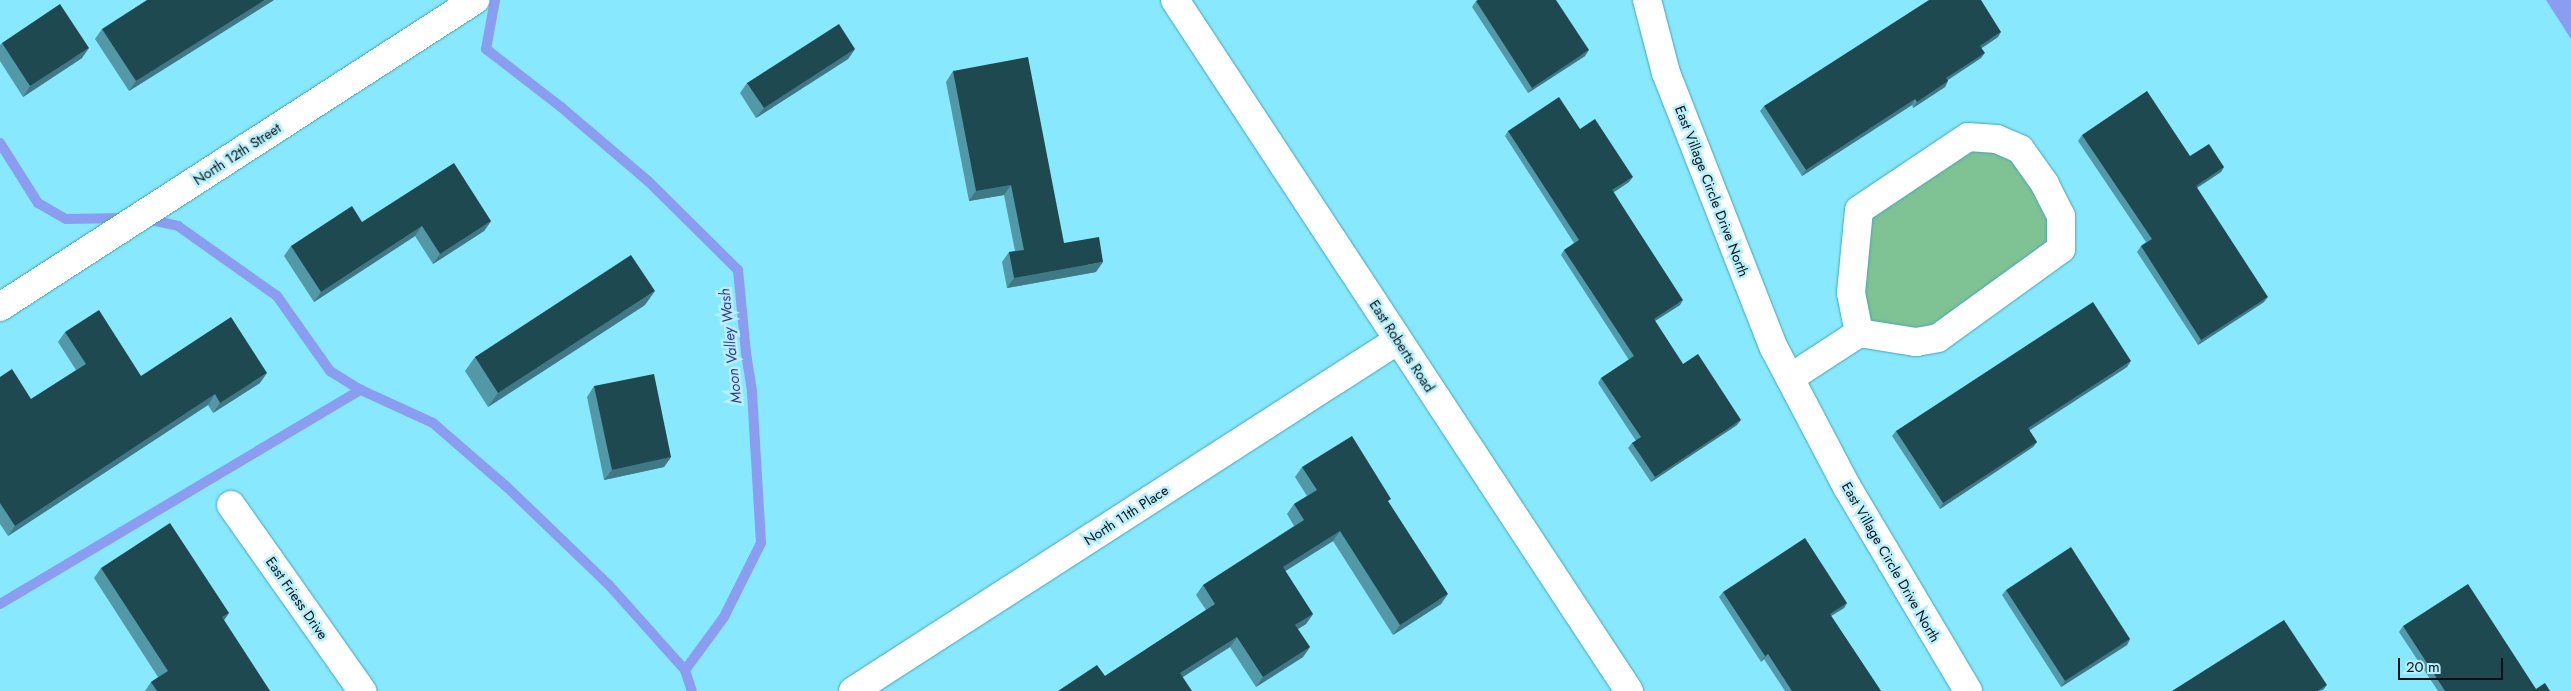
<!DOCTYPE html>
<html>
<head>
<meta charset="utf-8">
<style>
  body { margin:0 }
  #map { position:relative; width:2571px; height:691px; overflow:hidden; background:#88e8fd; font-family:Jost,sans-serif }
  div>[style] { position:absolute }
  .green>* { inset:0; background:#7fc293 }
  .water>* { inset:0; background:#8a9df0 }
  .stream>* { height:10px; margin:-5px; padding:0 5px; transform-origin:5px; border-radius:5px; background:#8a9df0 }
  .roads { filter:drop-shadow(0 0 1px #43a6ba) drop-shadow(0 0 1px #43a6ba) }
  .street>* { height:28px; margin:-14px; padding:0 14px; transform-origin:14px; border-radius:14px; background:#fff }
  .wall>* { inset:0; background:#5398a7 }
  .shaded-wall>* { inset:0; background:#3e7985 }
  .building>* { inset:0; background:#1e4951 }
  span { translate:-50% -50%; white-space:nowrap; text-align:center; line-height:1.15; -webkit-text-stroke:5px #b9effb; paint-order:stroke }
  .street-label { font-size:14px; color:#001115 }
  .water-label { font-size:15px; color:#2f3796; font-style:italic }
  .scale { position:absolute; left:2398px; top:658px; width:105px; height:22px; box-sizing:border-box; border:2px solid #001115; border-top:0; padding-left:6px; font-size:15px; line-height:18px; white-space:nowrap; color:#001115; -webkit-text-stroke:4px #b9effb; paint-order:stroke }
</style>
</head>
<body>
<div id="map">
  <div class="green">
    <i style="clip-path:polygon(1968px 137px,2020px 149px,2061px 249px,1938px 338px,1859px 333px,1859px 210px)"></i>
  </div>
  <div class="water">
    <i style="clip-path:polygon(2546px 0,2571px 0,2571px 39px)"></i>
  </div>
  <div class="stream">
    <i style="left:495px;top:0;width:50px;rotate:100.4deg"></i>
    <i style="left:486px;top:49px;width:95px;rotate:37.7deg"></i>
    <i style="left:561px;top:107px;width:114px;rotate:40.4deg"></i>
    <i style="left:648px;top:181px;width:127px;rotate:44.7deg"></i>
    <i style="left:738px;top:270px;width:83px;rotate:84.5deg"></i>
    <i style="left:746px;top:353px;width:39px;rotate:81deg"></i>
    <i style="left:752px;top:392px;width:151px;rotate:86.6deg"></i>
    <i style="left:761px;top:543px;width:83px;rotate:116.6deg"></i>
    <i style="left:724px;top:617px;width:66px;rotate:126.3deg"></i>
    <i style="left:685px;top:670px;width:22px;rotate:72deg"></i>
    <i style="left:0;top:143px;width:71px;rotate:57.7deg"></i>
    <i style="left:38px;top:203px;width:32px;rotate:30deg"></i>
    <i style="left:66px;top:219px;width:58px;rotate:-1deg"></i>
    <i style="left:146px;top:219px;width:33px;rotate:12deg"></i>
    <i style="left:178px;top:226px;width:121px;rotate:35.3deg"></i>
    <i style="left:277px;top:296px;width:92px;rotate:54.8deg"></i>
    <i style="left:330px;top:371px;width:36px;rotate:32deg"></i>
    <i style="left:361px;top:390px;width:79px;rotate:24.6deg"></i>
    <i style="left:433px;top:423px;width:98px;rotate:40.9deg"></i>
    <i style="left:507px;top:487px;width:141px;rotate:43.9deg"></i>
    <i style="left:609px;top:585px;width:114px;rotate:48.2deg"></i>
    <i style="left:0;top:604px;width:420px;rotate:-30.7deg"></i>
  </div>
  <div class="roads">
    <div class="street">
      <i style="left:1175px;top:0;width:827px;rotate:56.69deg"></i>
      <i style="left:1647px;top:0;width:75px;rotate:75.4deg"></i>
      <i style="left:1666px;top:73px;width:295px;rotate:68.6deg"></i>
      <i style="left:1774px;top:348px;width:157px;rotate:62.3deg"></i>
      <i style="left:1847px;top:487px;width:237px;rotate:59.3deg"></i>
      <i style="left:0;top:307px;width:566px;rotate:-32.88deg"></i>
      <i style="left:1790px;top:378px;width:82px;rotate:-33.1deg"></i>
      <i style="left:1859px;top:333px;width:58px;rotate:9deg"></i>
      <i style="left:1916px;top:342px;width:22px;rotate:-10deg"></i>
      <i style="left:1938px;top:338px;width:152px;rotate:-35.9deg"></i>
      <i style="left:2061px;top:249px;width:33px;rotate:-90deg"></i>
      <i style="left:2061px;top:216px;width:36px;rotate:-117deg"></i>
      <i style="left:2045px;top:184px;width:43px;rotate:-125.5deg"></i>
      <i style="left:2020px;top:149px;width:25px;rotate:-157deg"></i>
      <i style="left:1997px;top:139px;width:29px;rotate:-176deg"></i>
      <i style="left:1968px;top:137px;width:131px;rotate:146.2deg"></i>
      <i style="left:1859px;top:210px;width:83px;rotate:95.5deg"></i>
      <i style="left:1851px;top:293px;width:41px;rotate:78.7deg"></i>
      <i style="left:231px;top:505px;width:228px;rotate:54.8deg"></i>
      <i style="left:853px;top:691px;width:648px;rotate:-32.78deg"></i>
    </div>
  </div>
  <div class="wall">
    <i style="clip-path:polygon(274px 0,129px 91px,95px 39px,102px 29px)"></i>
    <i style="clip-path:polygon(1476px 1px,1585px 56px,1528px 93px,1472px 7px)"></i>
    <i style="clip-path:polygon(1998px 37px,1982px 48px,1981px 58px,1948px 80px,1945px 87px,1913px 108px,1912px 105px,1802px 176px,1760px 111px,1764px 106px)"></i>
    <i style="clip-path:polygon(2px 43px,82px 58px,23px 97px,0 61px,0 45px)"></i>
    <i style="clip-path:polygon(855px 49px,848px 59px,756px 118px,740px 93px,747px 83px)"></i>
    <i style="clip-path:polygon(953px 71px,1064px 243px,1096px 272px,1007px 288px,1002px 262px,1009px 252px,1015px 251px,1004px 195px,969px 201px,946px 82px)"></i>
    <i style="clip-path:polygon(1580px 129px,1629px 182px,1614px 192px,1680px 305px,1655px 321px,1683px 364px,1737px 425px,1651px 482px,1628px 448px,1632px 443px,1636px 441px,1598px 383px,1601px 378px,1629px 360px,1561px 255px,1564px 250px,1574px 243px,1505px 136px,1508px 131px)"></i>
    <i style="clip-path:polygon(2082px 135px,2190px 156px,2224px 167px,2221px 172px,2197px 188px,2264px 302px,2198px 345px,2137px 252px,2141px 246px,2146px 242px,2078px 141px)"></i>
    <i style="clip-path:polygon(491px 221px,484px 231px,433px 264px,415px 236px,314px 302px,284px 256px,291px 246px,362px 222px)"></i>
    <i style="clip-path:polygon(645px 305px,488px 407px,465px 371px,475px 357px)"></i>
    <i style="clip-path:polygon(65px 332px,141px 376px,260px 383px,213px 413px,208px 405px,8px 536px,0 524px,0 377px,31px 399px,76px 370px,58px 342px)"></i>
    <i style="clip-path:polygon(2127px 367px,2029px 430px,2037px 442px,2033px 447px,1940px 509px,1892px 436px,1896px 431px)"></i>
    <i style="clip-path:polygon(594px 386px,671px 457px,664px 467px,604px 480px,587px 397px)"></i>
    <i style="clip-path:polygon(1302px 467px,1389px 503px,1441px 604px,1393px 635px,1333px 541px,1285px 571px,1313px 614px,1306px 624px,1298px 629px,1310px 647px,1303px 657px,1256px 687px,1230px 647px,1183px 677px,1105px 676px,1206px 610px,1196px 595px,1203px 585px,1294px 526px,1287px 514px,1294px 504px,1307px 496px,1295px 477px)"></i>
    <i style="clip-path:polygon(101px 568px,229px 613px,224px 620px,270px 691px,145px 691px,151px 682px,158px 677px,94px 578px)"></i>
    <i style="clip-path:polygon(2006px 590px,2130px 639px,2127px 645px,2061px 687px,2002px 595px)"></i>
    <i style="clip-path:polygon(1723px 592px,1847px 603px,1844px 608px,1831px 616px,1881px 691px,1785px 691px,1764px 659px,1761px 662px,1719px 597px)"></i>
    <i style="clip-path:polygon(2403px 626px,2536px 689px,2550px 691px,2438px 691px,2399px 632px)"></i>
  </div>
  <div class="shaded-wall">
    <i style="clip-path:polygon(265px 0,274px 0,129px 91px,136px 81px)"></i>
    <i style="clip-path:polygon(2001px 32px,1998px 37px,1977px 51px,1980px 46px)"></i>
    <i style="clip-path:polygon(89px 48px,82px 58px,23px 97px,30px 86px)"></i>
    <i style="clip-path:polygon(855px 49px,848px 59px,756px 118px,764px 108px)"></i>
    <i style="clip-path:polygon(1589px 50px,1585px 56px,1528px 93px,1532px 88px)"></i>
    <i style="clip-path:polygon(1985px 53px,1981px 58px,1943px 83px,1946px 78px)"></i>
    <i style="clip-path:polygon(1948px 81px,1945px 87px,1913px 108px,1917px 102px)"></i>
    <i style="clip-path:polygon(1915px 99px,1912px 105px,1802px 176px,1806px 170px)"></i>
    <i style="clip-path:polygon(2224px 167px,2221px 172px,2192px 191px,2196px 186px)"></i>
    <i style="clip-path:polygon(1633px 177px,1629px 182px,1608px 196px,1612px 190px)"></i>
    <i style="clip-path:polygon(1011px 185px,1004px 195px,969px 201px,976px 191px)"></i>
    <i style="clip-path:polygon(491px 221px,484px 231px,433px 264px,440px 254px)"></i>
    <i style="clip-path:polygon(422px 226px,415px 236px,314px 302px,321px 292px)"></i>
    <i style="clip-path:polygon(1103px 262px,1096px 272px,1007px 288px,1014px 278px)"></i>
    <i style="clip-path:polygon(655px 291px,645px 305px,488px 407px,498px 393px)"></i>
    <i style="clip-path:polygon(2268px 297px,2264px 302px,2198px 345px,2201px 340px)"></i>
    <i style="clip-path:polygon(1683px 300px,1680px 305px,1650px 324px,1654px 319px)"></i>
    <i style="clip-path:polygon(2131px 361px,2127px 367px,2024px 434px,2028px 428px)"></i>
    <i style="clip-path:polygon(267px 373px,260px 383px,213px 413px,220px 403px)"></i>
    <i style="clip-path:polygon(215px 394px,208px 405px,8px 536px,15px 526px)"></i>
    <i style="clip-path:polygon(1741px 420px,1737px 425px,1651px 482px,1655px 477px)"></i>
    <i style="clip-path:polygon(2037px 442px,2033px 447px,1940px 509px,1943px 503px)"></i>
    <i style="clip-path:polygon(671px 457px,664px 467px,604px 480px,612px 470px)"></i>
    <i style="clip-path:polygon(1340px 531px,1333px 541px,1276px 577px,1283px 567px)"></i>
    <i style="clip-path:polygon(1448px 594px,1441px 604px,1393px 635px,1400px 625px)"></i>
    <i style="clip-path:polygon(1847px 603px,1844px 608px,1826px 619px,1830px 614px)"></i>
    <i style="clip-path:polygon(229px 613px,222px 623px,222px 617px)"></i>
    <i style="clip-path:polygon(1313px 614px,1306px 624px,1288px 635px,1295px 625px)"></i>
    <i style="clip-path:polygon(1237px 637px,1230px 647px,1173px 683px,1180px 673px)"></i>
    <i style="clip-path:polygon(2130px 639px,2127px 645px,2061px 687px,2065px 681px)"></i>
    <i style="clip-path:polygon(1310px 647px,1303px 657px,1256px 687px,1263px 677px)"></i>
    <i style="clip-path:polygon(1768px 654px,1764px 659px,1761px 662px,1765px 656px)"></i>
    <i style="clip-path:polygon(2327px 685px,2323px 690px,2318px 691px)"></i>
  </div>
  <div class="building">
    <i style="clip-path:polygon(147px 0,265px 0,136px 81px,102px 29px)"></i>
    <i style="clip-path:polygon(1478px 0,1556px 0,1589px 50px,1532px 88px,1476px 1px)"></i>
    <i style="clip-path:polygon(1929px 0,1981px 0,2001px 32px,1980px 46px,1985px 53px,1946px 78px,1948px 81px,1917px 102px,1915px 99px,1806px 170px,1764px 106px)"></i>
    <i style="clip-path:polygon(60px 4px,89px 48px,30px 86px,2px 43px)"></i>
    <i style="clip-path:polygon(839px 24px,855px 49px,764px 108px,747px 83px)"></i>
    <i style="clip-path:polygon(1028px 57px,1064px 243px,1099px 237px,1103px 262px,1014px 278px,1009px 252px,1024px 250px,1011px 185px,976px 191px,953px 71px)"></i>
    <i style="clip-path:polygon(2147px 91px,2190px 156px,2209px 144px,2224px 167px,2196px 186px,2268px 297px,2201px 340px,2141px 246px,2152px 239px,2082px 135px)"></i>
    <i style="clip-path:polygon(1559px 97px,1580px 129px,1595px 119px,1633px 177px,1612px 190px,1683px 300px,1654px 319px,1683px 364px,1698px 354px,1741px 420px,1655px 477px,1632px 443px,1641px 437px,1601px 378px,1634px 356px,1564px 250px,1579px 240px,1508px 131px)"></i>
    <i style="clip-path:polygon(454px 163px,491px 221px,440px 254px,422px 226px,321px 292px,291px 246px,352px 206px,362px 222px)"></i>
    <i style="clip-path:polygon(631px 255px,655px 291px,498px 393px,475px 357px)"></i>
    <i style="clip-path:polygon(2093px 302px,2131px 361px,2028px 428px,2037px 442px,1943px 503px,1896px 431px)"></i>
    <i style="clip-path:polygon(99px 310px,141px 376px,231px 317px,267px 373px,220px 403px,215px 394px,15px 526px,0 503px,0 377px,12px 369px,31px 399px,86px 364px,65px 332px)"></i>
    <i style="clip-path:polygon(654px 374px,671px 457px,612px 470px,594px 386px)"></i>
    <i style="clip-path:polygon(1352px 436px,1391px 499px,1388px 501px,1448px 594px,1400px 625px,1340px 531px,1283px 567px,1313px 614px,1295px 625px,1310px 647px,1263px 677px,1237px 637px,1180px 673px,1192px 691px,1058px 691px,1097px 665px,1105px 676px,1215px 604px,1203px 585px,1304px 520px,1294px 504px,1317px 490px,1302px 467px)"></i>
    <i style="clip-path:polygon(170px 523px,229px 613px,222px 617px,270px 691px,157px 691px,151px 682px,168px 671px,101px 568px)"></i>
    <i style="clip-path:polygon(1805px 538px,1847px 603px,1830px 614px,1881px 691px,1792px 691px,1768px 654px,1765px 656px,1723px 592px)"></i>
    <i style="clip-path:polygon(2071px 547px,2130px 639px,2065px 681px,2006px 590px)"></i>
    <i style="clip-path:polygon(2468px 584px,2536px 689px,2545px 683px,2550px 691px,2445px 691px,2403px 626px)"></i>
    <i style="clip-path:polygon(2284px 620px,2327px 685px,2318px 691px,2172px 691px)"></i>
  </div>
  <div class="street-label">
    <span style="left:237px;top:154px;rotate:-33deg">North 12th Street</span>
    <span style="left:1712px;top:191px;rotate:69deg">East Village Circle Drive North</span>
    <span style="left:1402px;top:346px;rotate:57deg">East Roberts Road</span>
    <span style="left:1126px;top:515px;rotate:-33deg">North 11th Place</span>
    <span style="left:1891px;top:562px;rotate:60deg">East Village Circle Drive North</span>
    <span style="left:297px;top:598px;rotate:55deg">East Friess Drive</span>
  </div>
  <div class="water-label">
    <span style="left:731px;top:346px;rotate:-96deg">Moon Valley Wash</span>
  </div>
  <div class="scale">20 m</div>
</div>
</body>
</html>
